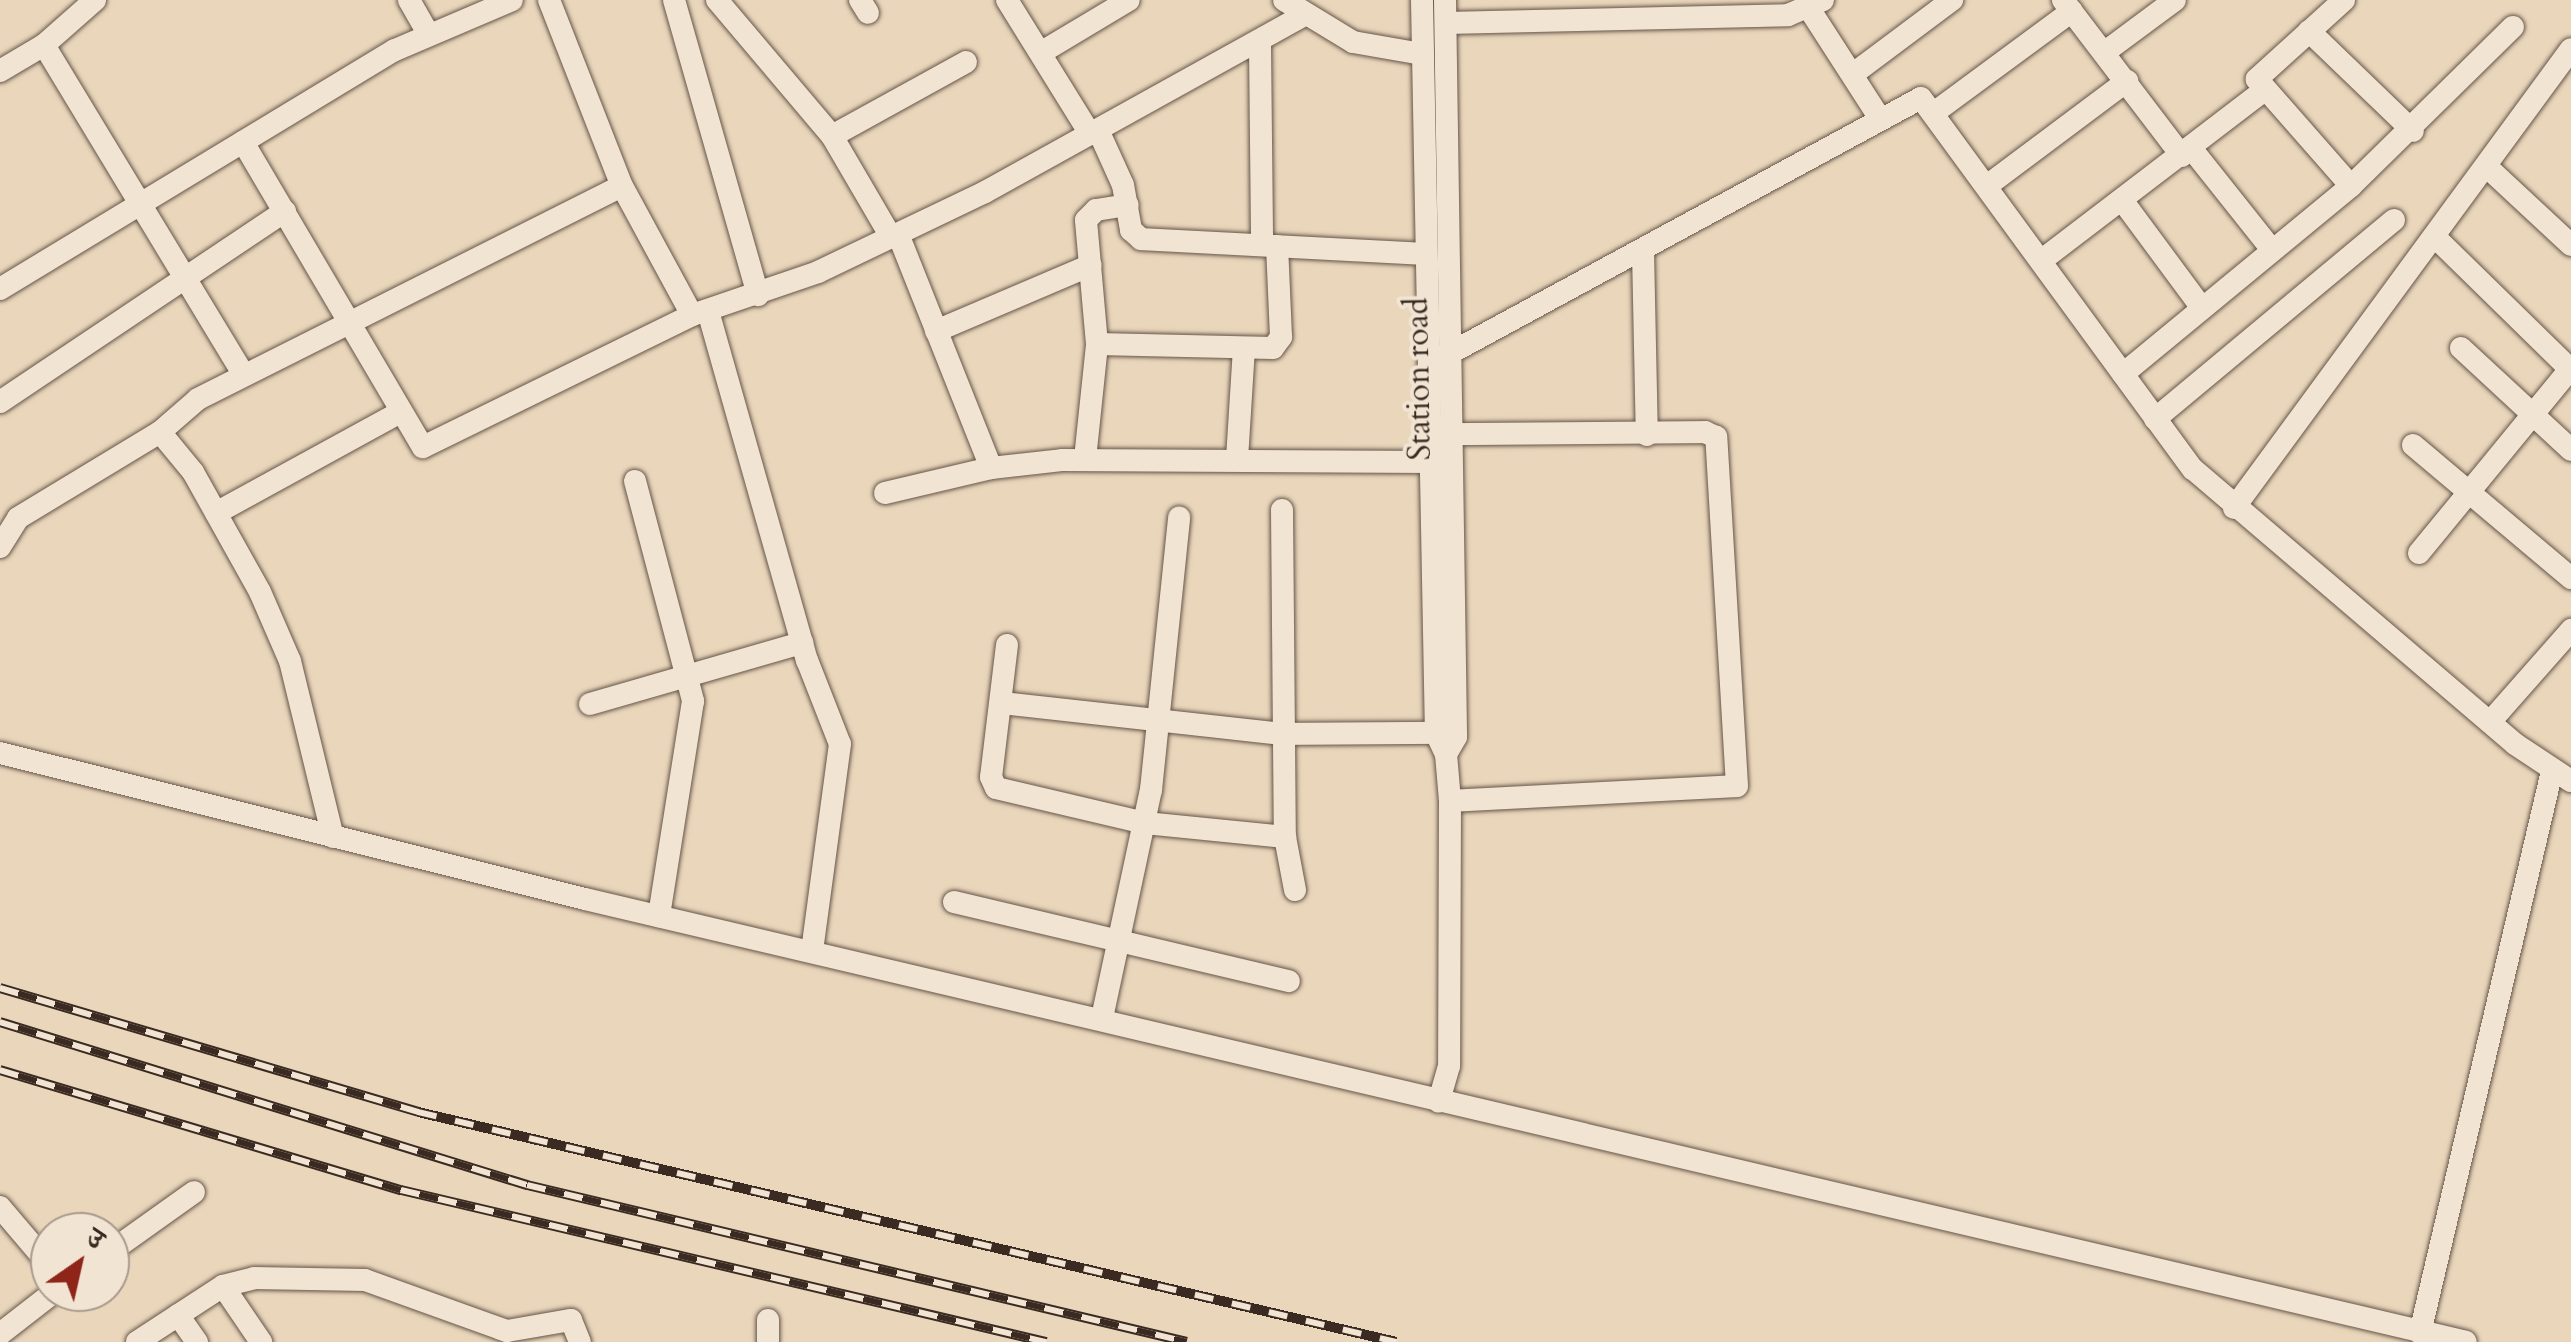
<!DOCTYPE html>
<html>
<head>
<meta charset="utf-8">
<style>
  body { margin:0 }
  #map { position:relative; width:2571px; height:1342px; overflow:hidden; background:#e9d6bb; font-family:Cardo,"Noto Serif Devanagari",serif }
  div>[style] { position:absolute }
  .roads { filter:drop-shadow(0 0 2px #665548) drop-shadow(0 0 2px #665548) }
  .street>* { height:22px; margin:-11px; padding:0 11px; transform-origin:11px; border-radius:11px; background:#f1e4d3 }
  .rail>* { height:10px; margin-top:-5px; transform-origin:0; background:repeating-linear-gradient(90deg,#f1e4d3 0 19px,#3a2a21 0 38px); box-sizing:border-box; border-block:2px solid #3a2a21 }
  span { translate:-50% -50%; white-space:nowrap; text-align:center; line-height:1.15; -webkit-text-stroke:8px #f1e4d3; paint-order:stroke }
  .street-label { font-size:32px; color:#3a2a21 }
  .north { position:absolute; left:30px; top:1212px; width:100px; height:100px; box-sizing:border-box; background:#f1e4d3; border:2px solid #a89a8c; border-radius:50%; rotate:34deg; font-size:28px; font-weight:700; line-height:40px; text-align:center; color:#3a2a21 }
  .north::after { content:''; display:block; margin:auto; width:35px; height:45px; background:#8f2418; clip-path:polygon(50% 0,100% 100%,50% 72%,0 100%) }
</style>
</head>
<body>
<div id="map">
  <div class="roads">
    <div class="street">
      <i style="left:409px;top:0;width:40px;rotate:60.3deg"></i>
      <i style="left:549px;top:0;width:200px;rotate:68.6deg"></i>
      <i style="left:622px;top:186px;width:147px;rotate:61.5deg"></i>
      <i style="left:674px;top:0;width:307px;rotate:74.1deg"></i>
      <i style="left:717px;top:0;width:178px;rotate:49.8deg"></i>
      <i style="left:832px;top:136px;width:117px;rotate:59.7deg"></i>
      <i style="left:860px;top:0;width:15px;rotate:58deg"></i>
      <i style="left:1007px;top:0;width:158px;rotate:58.2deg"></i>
      <i style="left:1284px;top:0;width:81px;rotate:31.3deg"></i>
      <i style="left:1353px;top:42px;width:70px;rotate:9.9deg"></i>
      <i style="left:1422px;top:0;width:733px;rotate:88.91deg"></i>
      <i style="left:1436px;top:733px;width:23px;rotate:65deg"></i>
      <i style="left:1446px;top:754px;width:47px;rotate:85.1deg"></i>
      <i style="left:1450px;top:801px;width:265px;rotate:90.2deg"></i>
      <i style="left:1449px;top:1066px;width:37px;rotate:106deg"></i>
      <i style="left:1445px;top:0;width:737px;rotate:89.14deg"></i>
      <i style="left:1456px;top:737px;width:20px;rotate:120deg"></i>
      <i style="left:2063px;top:0;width:196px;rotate:52.7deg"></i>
      <i style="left:2344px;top:0;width:118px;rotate:137.8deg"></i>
      <i style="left:2257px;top:79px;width:142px;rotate:48.7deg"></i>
      <i style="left:1810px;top:10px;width:127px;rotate:57.2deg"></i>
      <i style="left:1446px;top:23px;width:342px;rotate:-1.3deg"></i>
      <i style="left:1788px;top:15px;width:38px;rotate:-23deg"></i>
      <i style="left:2309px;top:31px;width:144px;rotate:43.9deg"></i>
      <i style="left:1260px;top:44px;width:201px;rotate:89.4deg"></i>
      <i style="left:44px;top:45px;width:385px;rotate:58.8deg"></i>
      <i style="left:1042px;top:52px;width:101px;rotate:-30.9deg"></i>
      <i style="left:2105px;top:52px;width:87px;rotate:-36.6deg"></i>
      <i style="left:0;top:71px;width:51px;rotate:-30.6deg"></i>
      <i style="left:44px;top:45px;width:68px;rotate:-41.4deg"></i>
      <i style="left:1853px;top:74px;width:124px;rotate:-36.8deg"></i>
      <i style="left:1935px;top:112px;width:170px;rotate:-36.4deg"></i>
      <i style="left:1098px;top:130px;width:60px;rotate:65.6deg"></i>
      <i style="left:1123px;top:185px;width:46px;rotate:79.9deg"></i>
      <i style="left:1131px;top:230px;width:13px;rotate:42deg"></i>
      <i style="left:1141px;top:239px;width:284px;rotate:3deg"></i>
      <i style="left:832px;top:136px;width:153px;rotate:-28.9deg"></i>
      <i style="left:243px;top:142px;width:354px;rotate:59.5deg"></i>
      <i style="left:423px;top:447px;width:300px;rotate:-26.1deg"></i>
      <i style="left:692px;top:315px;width:133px;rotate:-18.8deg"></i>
      <i style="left:818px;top:272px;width:185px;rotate:-25.6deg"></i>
      <i style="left:985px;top:192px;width:363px;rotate:-29deg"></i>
      <i style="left:2191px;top:148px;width:130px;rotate:51.5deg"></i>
      <i style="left:2486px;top:166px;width:116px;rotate:42.9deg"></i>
      <i style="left:1988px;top:185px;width:174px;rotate:-36.8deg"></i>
      <i style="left:2122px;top:200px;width:134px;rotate:53.5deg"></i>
      <i style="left:898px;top:234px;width:252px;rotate:68.3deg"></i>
      <i style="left:2435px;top:237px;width:190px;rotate:44.4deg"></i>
      <i style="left:1643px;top:251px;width:184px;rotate:88.8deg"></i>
      <i style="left:2042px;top:260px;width:278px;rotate:-37.4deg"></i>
      <i style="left:0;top:289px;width:462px;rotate:-31.2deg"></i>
      <i style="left:395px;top:50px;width:127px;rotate:-23.1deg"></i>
      <i style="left:708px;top:311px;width:363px;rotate:74.2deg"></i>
      <i style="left:807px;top:660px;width:90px;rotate:68.6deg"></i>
      <i style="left:840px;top:744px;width:209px;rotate:97.7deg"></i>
      <i style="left:936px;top:331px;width:168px;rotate:-23.1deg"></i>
      <i style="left:1097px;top:344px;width:176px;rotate:1.3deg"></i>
      <i style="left:1273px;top:348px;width:14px;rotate:-54deg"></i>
      <i style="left:1281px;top:337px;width:91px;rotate:-92.5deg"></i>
      <i style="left:2461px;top:348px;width:150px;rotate:42.8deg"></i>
      <i style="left:1430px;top:364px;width:558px;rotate:-28.45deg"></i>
      <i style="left:1921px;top:98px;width:460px;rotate:53.8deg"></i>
      <i style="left:2193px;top:469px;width:423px;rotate:40.5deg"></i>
      <i style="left:2515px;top:744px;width:67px;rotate:33.5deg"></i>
      <i style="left:2123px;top:374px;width:296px;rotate:-39.5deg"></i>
      <i style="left:2351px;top:186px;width:227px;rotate:-44.5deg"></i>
      <i style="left:0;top:402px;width:343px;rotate:-33.8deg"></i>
      <i style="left:2155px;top:419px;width:311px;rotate:-39.8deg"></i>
      <i style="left:160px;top:432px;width:52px;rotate:50.5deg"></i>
      <i style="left:193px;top:472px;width:137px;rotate:60.8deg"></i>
      <i style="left:260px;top:592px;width:75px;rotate:66.5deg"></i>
      <i style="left:290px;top:661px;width:181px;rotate:76.3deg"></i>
      <i style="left:2413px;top:445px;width:207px;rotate:40.1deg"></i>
      <i style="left:1085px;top:459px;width:116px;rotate:-84deg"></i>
      <i style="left:1097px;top:344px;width:124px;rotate:-95.1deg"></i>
      <i style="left:1086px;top:220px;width:14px;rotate:-45deg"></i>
      <i style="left:1096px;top:210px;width:32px;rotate:-9deg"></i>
      <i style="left:1237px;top:459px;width:110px;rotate:-86.4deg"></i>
      <i style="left:635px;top:481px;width:228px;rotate:75.2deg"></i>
      <i style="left:693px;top:701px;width:218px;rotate:99deg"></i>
      <i style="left:885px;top:493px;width:109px;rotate:-13.3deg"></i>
      <i style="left:991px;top:468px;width:71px;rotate:-6.4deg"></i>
      <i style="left:1062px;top:460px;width:369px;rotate:0.3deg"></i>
      <i style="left:2234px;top:508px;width:569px;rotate:-53.71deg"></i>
      <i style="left:1282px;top:510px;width:327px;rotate:89.5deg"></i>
      <i style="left:1285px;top:837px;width:54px;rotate:79.3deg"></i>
      <i style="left:216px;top:513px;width:209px;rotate:-28.7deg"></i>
      <i style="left:0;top:547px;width:34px;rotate:-58deg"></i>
      <i style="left:18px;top:518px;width:166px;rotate:-31.2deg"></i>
      <i style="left:160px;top:432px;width:50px;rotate:-41deg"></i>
      <i style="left:198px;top:399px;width:474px;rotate:-26.7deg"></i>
      <i style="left:2419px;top:553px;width:239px;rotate:-50.6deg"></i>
      <i style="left:1007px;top:645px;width:133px;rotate:96.9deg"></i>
      <i style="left:991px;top:777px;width:12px;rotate:66deg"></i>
      <i style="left:996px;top:788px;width:153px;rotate:13.2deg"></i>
      <i style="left:1145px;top:823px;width:141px;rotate:5.7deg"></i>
      <i style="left:1002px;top:703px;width:282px;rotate:6.3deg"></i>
      <i style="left:1282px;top:734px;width:154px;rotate:-0.4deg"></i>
      <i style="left:590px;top:704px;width:221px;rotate:-16.1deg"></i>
      <i style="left:2490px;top:722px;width:123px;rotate:-48.6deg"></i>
      <i style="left:0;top:753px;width:603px;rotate:14.01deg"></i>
      <i style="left:585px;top:899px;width:1932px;rotate:13.25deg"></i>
      <i style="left:1450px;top:801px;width:287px;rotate:-3deg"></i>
      <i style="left:1737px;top:786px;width:350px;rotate:-93.4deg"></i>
      <i style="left:1716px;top:437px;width:12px;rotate:-156deg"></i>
      <i style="left:1705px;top:432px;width:253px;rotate:179.5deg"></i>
      <i style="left:954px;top:902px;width:344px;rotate:13.3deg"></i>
      <i style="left:1102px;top:1018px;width:233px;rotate:-77.9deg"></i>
      <i style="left:1151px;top:790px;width:274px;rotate:-84.1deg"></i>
      <i style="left:0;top:1207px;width:77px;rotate:49.7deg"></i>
      <i style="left:110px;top:1252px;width:103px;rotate:-35.5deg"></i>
      <i style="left:223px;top:1286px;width:68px;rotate:55.8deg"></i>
      <i style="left:178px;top:1315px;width:33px;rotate:55deg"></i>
      <i style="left:2420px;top:1333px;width:577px;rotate:-76.78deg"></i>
      <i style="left:0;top:1334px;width:68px;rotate:-37.9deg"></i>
      <i style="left:137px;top:1342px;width:103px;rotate:-33.1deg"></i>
      <i style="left:223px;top:1286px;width:32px;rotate:-14deg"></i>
      <i style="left:254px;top:1278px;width:111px;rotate:1deg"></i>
      <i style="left:365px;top:1280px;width:151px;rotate:19.8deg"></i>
      <i style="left:507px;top:1331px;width:65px;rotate:-9.8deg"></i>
      <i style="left:571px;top:1320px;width:24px;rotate:68deg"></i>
      <i style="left:768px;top:1342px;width:22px;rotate:-90deg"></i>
    </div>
  </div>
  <div class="rail">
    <i style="left:0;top:988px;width:436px;rotate:16.5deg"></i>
    <i style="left:418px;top:1112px;width:1005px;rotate:13.23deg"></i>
    <i style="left:0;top:1022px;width:552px;rotate:17.19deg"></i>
    <i style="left:527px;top:1185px;width:678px;rotate:13.38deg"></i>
    <i style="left:0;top:1070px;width:419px;rotate:16.7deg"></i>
    <i style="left:401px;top:1190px;width:663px;rotate:13.26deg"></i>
  </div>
  <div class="street-label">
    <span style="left:1419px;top:379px;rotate:-91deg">Station road</span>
  </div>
  <div class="north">उ</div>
</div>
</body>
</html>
